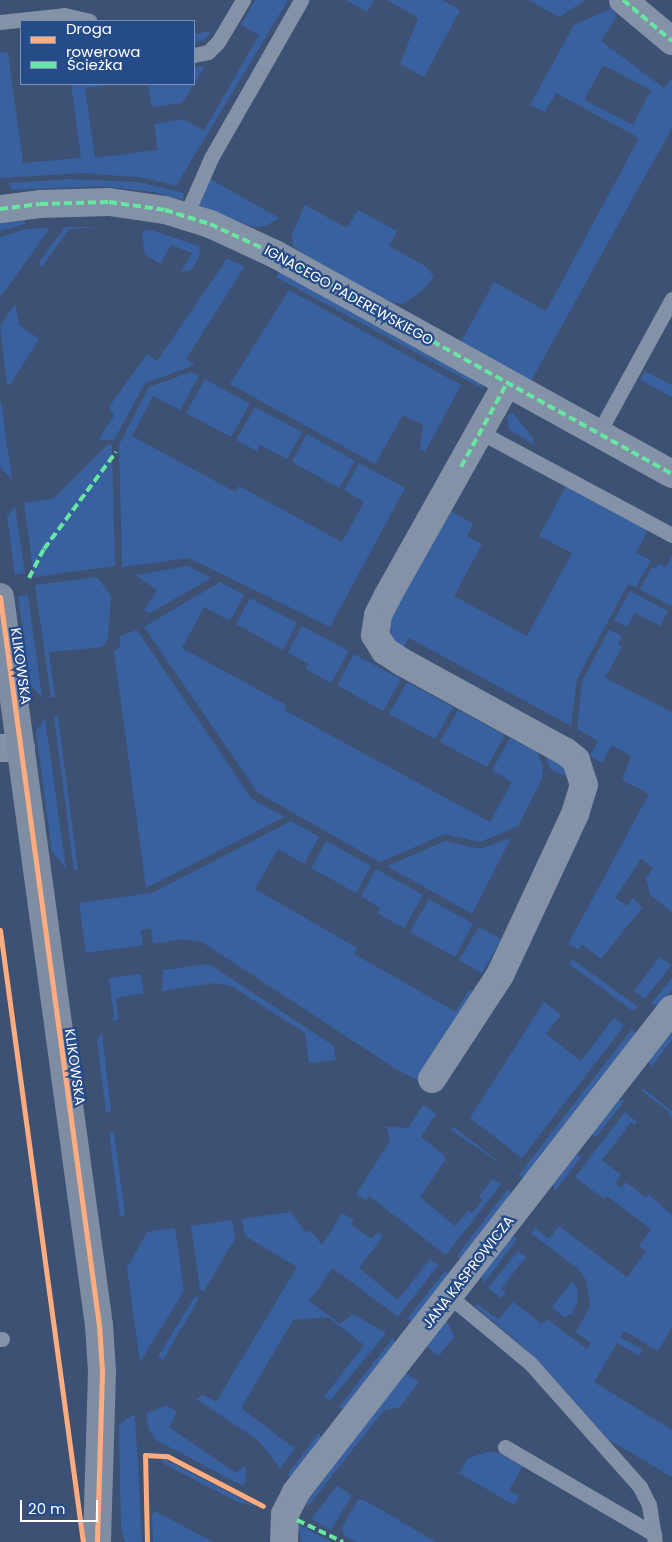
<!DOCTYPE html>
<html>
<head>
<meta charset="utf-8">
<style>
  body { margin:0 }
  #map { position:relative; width:672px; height:1542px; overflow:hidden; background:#3c5173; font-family:Poppins,sans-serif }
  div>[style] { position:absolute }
  .green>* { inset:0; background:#3a619f }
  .lane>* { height:15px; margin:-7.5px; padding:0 7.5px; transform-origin:7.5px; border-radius:7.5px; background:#8392a7 }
  .street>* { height:28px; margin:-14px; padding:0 14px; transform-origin:14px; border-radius:14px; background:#8392a7 }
  .secondary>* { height:28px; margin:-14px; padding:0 14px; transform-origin:14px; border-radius:14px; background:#7f8da3 }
  .quiet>* { height:4px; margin-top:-2px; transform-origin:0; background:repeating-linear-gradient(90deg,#66e7a1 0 8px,transparent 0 12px) }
  .cycleway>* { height:5px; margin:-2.5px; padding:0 2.5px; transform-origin:2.5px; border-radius:2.5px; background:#ffac80 }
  span { translate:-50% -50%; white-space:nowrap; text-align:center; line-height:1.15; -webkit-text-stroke:4.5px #264b89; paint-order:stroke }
  .street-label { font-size:14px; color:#fff }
  .legend { position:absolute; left:20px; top:20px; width:175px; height:65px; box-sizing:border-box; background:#264b89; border:1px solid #7d93b8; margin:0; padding:6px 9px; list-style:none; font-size:15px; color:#fff }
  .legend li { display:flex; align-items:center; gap:10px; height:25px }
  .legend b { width:25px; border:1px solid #7d93b8 }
  .scale { position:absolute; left:20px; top:1500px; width:78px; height:22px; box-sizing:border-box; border:2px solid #fff; border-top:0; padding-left:6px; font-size:15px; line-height:18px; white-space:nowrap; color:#fff; -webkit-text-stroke:4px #264b89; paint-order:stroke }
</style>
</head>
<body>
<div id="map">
  <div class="green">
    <i style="clip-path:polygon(255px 0,288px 0,176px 186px,145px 178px,84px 173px,0 178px,0 53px,8px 52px,23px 163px,81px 158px,71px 84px,118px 84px,85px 88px,95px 158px,158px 150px,154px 124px,184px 119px,204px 131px,259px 35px,241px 25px)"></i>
    <i style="clip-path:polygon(346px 0,374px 0,367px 12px)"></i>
    <i style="clip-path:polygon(387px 0,442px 0,460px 10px,424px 77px,400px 64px,418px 18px)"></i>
    <i style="clip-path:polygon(529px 0,586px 0,559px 17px)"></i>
    <i style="clip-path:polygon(evenodd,612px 8px,617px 16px,601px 41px,664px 88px,672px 78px,672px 128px,531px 381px,461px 342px,494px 282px,546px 311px,639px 138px,556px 93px,545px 112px,530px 105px,574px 25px,612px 8px,603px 65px,651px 90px,633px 125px,584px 100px,603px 65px)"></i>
    <i style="clip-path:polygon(211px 31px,206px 39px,194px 43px,194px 34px)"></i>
    <i style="clip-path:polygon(205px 66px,182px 103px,152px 107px,148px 84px,194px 84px,194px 67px)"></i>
    <i style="clip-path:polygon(69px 179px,139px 182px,184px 193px,183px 200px,154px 192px,101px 186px,11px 190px,9px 183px)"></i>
    <i style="clip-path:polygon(210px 179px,279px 218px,266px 226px,253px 227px,198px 205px)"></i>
    <i style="clip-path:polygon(305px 205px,347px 228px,358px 210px,397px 231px,389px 246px,425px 266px,434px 277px,421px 292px,403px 304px,386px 301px,293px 247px,292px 234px)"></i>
    <i style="clip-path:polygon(25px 217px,25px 224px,0 231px,0 222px)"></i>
    <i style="clip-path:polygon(65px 227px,100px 227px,69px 229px,41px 268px,39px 262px)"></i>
    <i style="clip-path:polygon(50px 228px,0 298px,0 237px,26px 229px)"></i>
    <i style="clip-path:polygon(151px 230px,199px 246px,200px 254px,195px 265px,189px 271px,181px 271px,192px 253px,171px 245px,160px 264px,152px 259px,145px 254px,142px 234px,144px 231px)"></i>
    <i style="clip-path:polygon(227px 259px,245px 266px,186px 359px,195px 365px,145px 383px,114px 440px,101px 440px,99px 438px,114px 416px,109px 407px,147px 354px,157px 361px)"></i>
    <i style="clip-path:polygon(280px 272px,481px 383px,483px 389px,276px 277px)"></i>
    <i style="clip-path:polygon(289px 290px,461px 385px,425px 452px,420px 449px,423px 425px,403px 415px,375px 464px,230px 384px)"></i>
    <i style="clip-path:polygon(15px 304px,19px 325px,39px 339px,10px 385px,7px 385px,0 326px)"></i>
    <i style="clip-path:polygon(645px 371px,672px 385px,672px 397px,640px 380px)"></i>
    <i style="clip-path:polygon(191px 372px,199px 376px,180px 410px,153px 396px,132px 436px,235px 492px,239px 486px,342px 542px,364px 502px,344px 490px,359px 463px,405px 488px,330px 627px,189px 558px,122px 567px,119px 445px,149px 387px)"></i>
    <i style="clip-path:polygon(205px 379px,250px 404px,231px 437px,186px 413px)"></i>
    <i style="clip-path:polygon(0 402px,1px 402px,12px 480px,0 467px)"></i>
    <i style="clip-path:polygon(255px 407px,302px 432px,287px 459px,260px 445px,257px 451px,236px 440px)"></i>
    <i style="clip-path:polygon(513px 413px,533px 438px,534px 445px,509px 429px,507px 416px)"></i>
    <i style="clip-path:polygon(307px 434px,355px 461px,339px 488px,292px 462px)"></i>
    <i style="clip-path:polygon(107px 445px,112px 445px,115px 566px,34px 577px,24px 503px,54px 498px)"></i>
    <i style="clip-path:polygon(567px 485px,649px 528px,636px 553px,651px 560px,636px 587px,628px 584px,577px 679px,571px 726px,409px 638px,403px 648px,395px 641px,388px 626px,444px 507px,473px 524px,467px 536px,482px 544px,454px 596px,527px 636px,572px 553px,539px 536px)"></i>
    <i style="clip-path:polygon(15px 506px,25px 573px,15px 575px,7px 517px)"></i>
    <i style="clip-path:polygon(672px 556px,672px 607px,640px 589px,652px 567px,656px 569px,658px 563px,666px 567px)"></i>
    <i style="clip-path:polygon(188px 566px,211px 578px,150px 613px,144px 610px,157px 590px,135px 575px)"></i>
    <i style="clip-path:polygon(97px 577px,111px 596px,108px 639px,102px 647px,49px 652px,55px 697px,51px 697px,35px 585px)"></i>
    <i style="clip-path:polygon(220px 582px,244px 595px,230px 621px,204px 607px,182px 648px,286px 705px,284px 710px,490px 822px,512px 782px,492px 770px,510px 738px,537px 752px,543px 766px,542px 779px,518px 826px,480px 842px,445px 834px,380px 862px,258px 793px,144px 627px)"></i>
    <i style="clip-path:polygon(630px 591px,668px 611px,660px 626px,635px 613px,627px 627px,614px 620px)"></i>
    <i style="clip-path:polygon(28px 595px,42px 697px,42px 698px,30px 684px,18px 596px)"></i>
    <i style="clip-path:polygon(250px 598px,297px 623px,283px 650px,236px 624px)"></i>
    <i style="clip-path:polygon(302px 626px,349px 651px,331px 683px,306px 669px,308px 664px,288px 652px)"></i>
    <i style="clip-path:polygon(137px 630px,252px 799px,284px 817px,146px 888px,114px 652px,120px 646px,120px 636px)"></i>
    <i style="clip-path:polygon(609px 630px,622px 636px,618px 644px,622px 647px,605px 678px,672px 712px,672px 912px,650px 895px,646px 878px,653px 868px,641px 859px,615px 898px,627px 906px,633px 898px,642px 908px,601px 959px,582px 944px,578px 949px,568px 944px,649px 794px,622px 780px,631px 756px,612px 745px,602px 763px,590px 756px,598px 741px,577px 729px,582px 681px)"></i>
    <i style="clip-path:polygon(354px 654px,401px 679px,383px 711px,337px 685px)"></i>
    <i style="clip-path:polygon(407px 682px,453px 707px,435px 739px,389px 714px)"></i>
    <i style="clip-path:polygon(458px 710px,505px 735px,487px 767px,440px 742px)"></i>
    <i style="clip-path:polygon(54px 717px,58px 717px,78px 870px,74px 870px)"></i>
    <i style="clip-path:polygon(45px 718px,66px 869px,52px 851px,36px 731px)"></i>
    <i style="clip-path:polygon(545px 753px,561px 760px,568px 777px,550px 769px)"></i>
    <i style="clip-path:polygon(291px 821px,319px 837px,304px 864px,278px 849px,255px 889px,357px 948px,354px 954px,456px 1012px,469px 990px,474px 992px,421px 1082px,396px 1069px,202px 942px,183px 939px,153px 944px,151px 928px,141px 930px,143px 945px,86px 953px,79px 903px,152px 893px)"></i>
    <i style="clip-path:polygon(511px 838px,472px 914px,387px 866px,445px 841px,480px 849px)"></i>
    <i style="clip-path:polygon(326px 841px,371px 866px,356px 893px,311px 868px)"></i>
    <i style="clip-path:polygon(376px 869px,423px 895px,404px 928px,377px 913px,380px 908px,361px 896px)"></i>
    <i style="clip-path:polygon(429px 899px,473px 924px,455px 957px,410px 932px)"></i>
    <i style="clip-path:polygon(479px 927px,501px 939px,482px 973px,459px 960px)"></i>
    <i style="clip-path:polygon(660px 957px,671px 965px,645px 999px,634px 991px)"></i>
    <i style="clip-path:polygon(572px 959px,638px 1007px,633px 1011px,569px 964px)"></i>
    <i style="clip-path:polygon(209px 964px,334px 1046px,336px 1060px,309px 1063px,305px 1033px,233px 987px,216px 983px,162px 991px,163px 970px)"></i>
    <i style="clip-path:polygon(141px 974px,144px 993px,116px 998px,118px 1018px,116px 1021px,112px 1020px,114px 1016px,109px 978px)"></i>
    <i style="clip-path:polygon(672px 978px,672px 990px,659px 1006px,651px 1004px)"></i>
    <i style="clip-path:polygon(544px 1002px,561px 1015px,546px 1034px,581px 1061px,614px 1018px,624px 1026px,522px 1158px,470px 1118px)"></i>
    <i style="clip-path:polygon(632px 1029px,637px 1035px,526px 1178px,518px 1176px)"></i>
    <i style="clip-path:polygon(672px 1031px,672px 1040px,651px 1067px,648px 1058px)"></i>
    <i style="clip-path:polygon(102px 1033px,111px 1111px,106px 1113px,97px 1040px)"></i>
    <i style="clip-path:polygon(644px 1089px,672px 1111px,672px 1120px,668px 1111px,642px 1091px)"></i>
    <i style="clip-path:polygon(615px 1100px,625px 1100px,596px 1137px,590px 1133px)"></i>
    <i style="clip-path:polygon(423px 1105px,436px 1114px,421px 1137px,444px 1155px,445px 1160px,420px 1197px,455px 1226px,468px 1211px,472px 1213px,483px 1200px,479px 1196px,493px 1179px,501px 1184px,446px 1255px,369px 1196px,366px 1200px,356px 1194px,390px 1141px,387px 1127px,408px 1128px)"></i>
    <i style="clip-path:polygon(625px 1112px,637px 1122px,635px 1125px,631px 1122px,602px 1160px,621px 1175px,615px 1183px,621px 1188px,626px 1182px,646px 1198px,649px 1195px,672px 1215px,672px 1327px,658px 1351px,624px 1331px,620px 1337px,643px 1350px,639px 1356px,617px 1343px,594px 1382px,672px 1430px,672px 1477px,608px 1439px,536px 1358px,475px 1306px,477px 1304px,499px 1320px,513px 1302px,542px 1324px,547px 1319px,587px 1349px,591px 1343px,576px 1332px,590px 1306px,586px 1280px,579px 1270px,531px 1233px,536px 1228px,549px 1239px,559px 1226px,627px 1277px,646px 1252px,639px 1246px,651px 1229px,607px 1196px,604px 1199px,575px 1177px)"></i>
    <i style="clip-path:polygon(454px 1127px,504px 1166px,451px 1130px)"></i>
    <i style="clip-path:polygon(109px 1133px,114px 1133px,125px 1215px,120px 1216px)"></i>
    <i style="clip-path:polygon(575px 1152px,581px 1157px,555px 1191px,552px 1182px)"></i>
    <i style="clip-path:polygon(508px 1189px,513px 1196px,463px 1260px,457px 1256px)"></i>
    <i style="clip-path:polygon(291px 1212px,306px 1233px,310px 1230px,322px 1245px,342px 1213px,354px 1220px,351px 1225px,372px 1239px,377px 1233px,383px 1236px,359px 1268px,398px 1300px,430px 1259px,438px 1265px,398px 1317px,333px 1268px,309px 1301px,340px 1324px,353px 1314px,386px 1333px,330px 1401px,324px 1397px,364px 1345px,328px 1317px,293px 1320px,241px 1408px,295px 1449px,280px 1468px,258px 1440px,196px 1399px,203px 1395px,216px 1402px,297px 1267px,245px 1236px,242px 1219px)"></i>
    <i style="clip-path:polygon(232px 1220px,235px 1239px,204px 1291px,200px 1289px,191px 1226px)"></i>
    <i style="clip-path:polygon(175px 1228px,184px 1291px,140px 1362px,127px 1268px,147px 1232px)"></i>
    <i style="clip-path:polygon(511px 1235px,517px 1239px,484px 1283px,480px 1274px)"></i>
    <i style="clip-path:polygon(518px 1251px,526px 1257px,501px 1289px,506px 1293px,501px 1298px,488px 1288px)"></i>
    <i style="clip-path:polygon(446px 1270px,450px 1275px,414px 1322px,407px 1319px)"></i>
    <i style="clip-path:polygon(572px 1281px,578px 1289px,577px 1303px,572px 1314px,564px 1317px,552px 1307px)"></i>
    <i style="clip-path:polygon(195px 1296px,199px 1298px,163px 1360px,158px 1357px)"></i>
    <i style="clip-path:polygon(446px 1319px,454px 1337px,439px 1356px,425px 1345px)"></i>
    <i style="clip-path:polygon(393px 1338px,396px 1344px,345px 1411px,339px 1407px)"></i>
    <i style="clip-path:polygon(405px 1372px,419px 1382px,400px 1407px,384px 1410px,309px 1505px,305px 1504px)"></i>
    <i style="clip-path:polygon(166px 1405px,177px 1412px,169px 1427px,236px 1473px,245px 1466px,246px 1480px,243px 1486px,156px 1440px,149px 1430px,146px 1414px)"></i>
    <i style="clip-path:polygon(131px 1416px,135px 1416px,142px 1542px,125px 1542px,121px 1527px,119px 1425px)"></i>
    <i style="clip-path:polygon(319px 1433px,322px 1438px,291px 1477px,287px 1475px)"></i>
    <i style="clip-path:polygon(488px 1452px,499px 1453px,523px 1466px,509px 1490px,519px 1496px,514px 1505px,459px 1473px,468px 1458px)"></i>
    <i style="clip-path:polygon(160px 1459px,164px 1459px,257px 1507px,238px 1502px,166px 1465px)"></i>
    <i style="clip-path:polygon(337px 1486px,352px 1495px,331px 1530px,311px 1519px)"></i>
    <i style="clip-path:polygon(358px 1500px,364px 1500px,436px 1542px,357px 1542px,344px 1536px,342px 1527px)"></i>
    <i style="clip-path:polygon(155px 1511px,213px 1542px,153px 1542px,152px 1514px)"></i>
    <i style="clip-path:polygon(297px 1524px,332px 1542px,302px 1542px)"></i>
  </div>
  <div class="lane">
    <i style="left:0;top:22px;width:64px;rotate:-6.2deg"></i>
    <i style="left:64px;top:15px;width:26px;rotate:13deg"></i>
    <i style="left:194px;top:55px;width:14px;rotate:-12deg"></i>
    <i style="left:208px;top:52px;width:14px;rotate:-45deg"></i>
    <i style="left:218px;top:42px;width:49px;rotate:-59.2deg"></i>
    <i style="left:186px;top:215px;width:62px;rotate:-66.3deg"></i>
    <i style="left:211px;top:158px;width:182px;rotate:-60.3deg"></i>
    <i style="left:480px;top:432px;width:218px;rotate:28.2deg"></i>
    <i style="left:598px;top:434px;width:154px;rotate:-61.3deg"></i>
    <i style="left:449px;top:1296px;width:105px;rotate:39.6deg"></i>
    <i style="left:530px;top:1363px;width:166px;rotate:48.4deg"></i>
    <i style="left:640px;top:1487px;width:20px;rotate:63deg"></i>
    <i style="left:649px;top:1505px;width:37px;rotate:81deg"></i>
    <i style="left:0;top:1339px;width:2px"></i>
    <i style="left:505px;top:1447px;width:173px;rotate:30.3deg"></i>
  </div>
  <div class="street">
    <i style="left:623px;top:0;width:64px;rotate:39.9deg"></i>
    <i style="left:0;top:209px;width:40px;rotate:-7.1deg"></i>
    <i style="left:40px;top:204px;width:69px;rotate:-1.7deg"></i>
    <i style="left:109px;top:202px;width:57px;rotate:8.1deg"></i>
    <i style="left:165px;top:210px;width:47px;rotate:17.3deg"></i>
    <i style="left:210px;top:224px;width:72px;rotate:24.8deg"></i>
    <i style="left:275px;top:254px;width:454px;rotate:29deg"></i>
    <i style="left:0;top:748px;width:21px"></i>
    <i style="left:432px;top:1079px;width:124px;rotate:-56.8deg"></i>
    <i style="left:500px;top:975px;width:178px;rotate:-65deg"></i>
    <i style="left:575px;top:814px;width:30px;rotate:-73deg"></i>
    <i style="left:584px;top:785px;width:26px;rotate:-108deg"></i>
    <i style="left:576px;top:760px;width:13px;rotate:-141deg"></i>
    <i style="left:566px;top:752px;width:187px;rotate:-151.2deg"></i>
    <i style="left:402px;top:662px;width:20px;rotate:-147deg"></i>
    <i style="left:385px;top:651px;width:19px;rotate:-122deg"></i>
    <i style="left:375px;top:635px;width:20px;rotate:-81deg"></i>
    <i style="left:378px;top:615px;width:20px;rotate:-63deg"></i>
    <i style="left:387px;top:597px;width:245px;rotate:-60.7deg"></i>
    <i style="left:284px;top:1542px;width:28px;rotate:-88deg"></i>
    <i style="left:285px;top:1514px;width:25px;rotate:-63deg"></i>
    <i style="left:296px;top:1492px;width:612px;rotate:-52.1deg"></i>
  </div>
  <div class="secondary">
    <i style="left:0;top:597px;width:735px;rotate:82.26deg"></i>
    <i style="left:99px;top:1325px;width:47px;rotate:86.3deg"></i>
    <i style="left:102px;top:1372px;width:170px;rotate:91.7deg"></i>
  </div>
  <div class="quiet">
    <i style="left:623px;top:0;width:64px;rotate:39.9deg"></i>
    <i style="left:0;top:209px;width:40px;rotate:-7.1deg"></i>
    <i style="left:40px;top:204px;width:69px;rotate:-1.7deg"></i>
    <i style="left:109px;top:202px;width:57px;rotate:8.1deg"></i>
    <i style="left:165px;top:210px;width:47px;rotate:17.3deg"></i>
    <i style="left:210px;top:224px;width:72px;rotate:24.8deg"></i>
    <i style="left:275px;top:254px;width:454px;rotate:29deg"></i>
    <i style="left:461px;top:467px;width:96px;rotate:-61.3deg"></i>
    <i style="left:29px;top:578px;width:33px;rotate:-63deg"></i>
    <i style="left:44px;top:549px;width:121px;rotate:-53.4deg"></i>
    <i style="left:297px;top:1520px;width:51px;rotate:25.6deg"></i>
  </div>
  <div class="cycleway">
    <i style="left:0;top:597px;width:735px;rotate:82.26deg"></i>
    <i style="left:99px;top:1325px;width:47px;rotate:86.3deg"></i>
    <i style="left:102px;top:1372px;width:170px;rotate:91.7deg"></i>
    <i style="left:0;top:930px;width:618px;rotate:82.28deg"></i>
    <i style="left:147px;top:1542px;width:87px;rotate:-91.3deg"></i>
    <i style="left:145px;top:1455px;width:22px;rotate:3deg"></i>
    <i style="left:167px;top:1456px;width:108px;rotate:27.5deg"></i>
  </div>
  <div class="street-label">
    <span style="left:349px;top:295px;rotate:29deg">IGNACEGO PADEREWSKIEGO</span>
    <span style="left:21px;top:666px;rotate:82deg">KLIKOWSKA</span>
    <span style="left:75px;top:1067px;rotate:82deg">KLIKOWSKA</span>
    <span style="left:468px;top:1272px;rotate:-52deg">JANA KASPROWICZA</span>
  </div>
  <ul class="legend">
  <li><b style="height:6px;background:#ffac80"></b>Droga rowerowa</li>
  <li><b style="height:6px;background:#66e7a1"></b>Ścieżka</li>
  </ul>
  <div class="scale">20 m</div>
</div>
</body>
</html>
